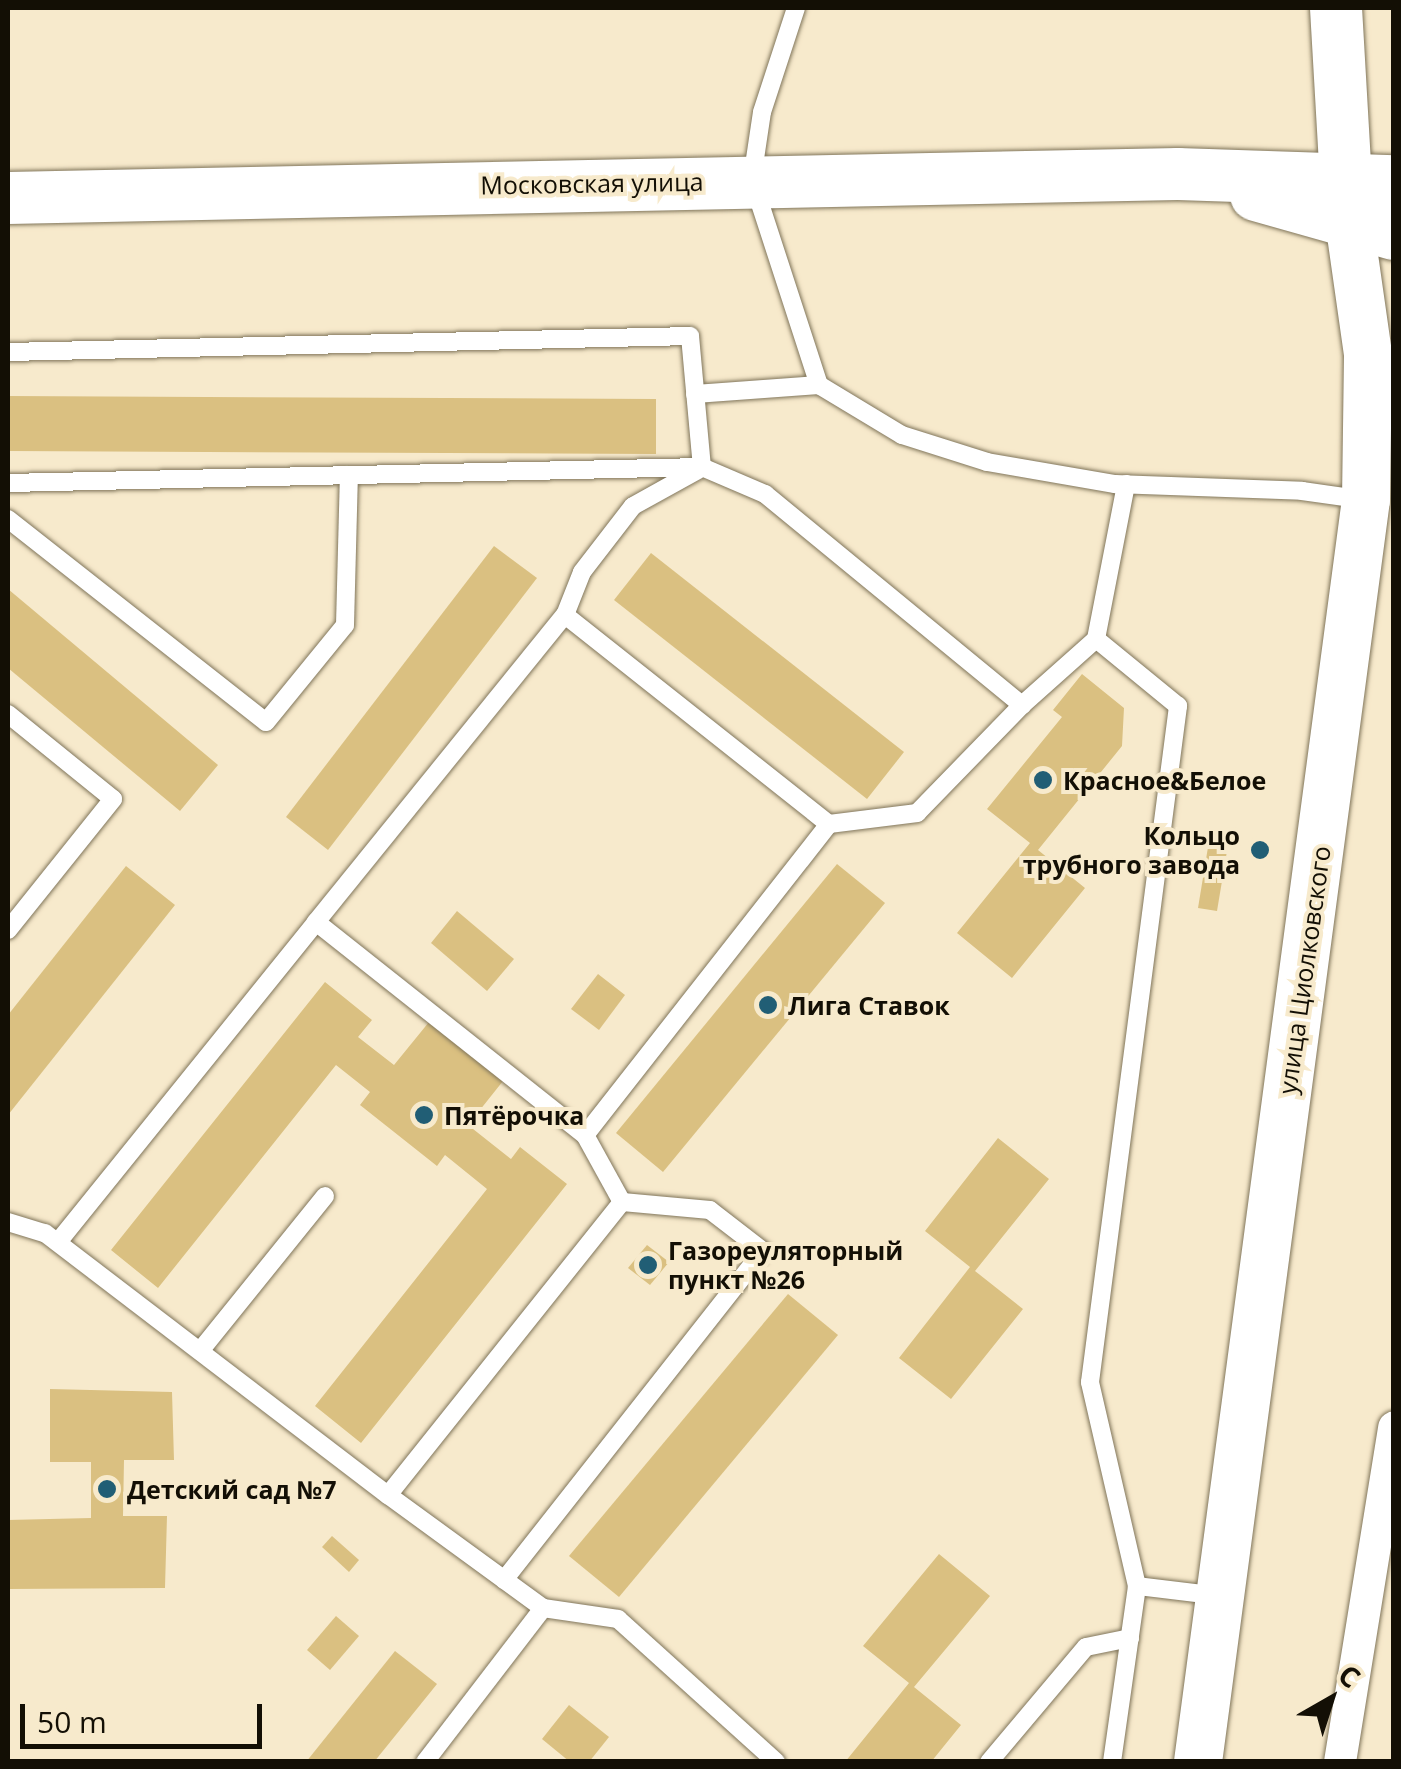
<!DOCTYPE html>
<html>
<head>
<meta charset="utf-8">
<style>
  body { margin:0 }
  #map { position:relative; width:1401px; height:1769px; overflow:hidden; background:#f7eacc; font-family:"Open Sans",sans-serif }
  div>[style] { position:absolute }
  .building>* { inset:0; background:#dac081 }
  .roads { filter:drop-shadow(0 0 2px #80755a) drop-shadow(0 0 2px #80755a) }
  .lane>* { height:18px; margin:-9px; padding:0 9px; transform-origin:9px; border-radius:9px; background:#fff }
  .street>* { height:32px; margin:-16px; padding:0 16px; transform-origin:16px; border-radius:16px; background:#fff }
  .secondary>* { height:48px; margin:-24px; padding:0 24px; transform-origin:24px; border-radius:24px; background:#fff }
  .primary>* { height:52px; margin:-26px; padding:0 26px; transform-origin:26px; border-radius:26px; background:#fff }
  .dots>* { width:28px; height:28px; translate:-50% -50%; box-sizing:border-box; border:5px solid #f7eacc; border-radius:50% }
  span { translate:-50% -50%; white-space:nowrap; text-align:center; line-height:1.15; -webkit-text-stroke:8px #f7eacc; paint-order:stroke }
  .street-label { font-size:25px; color:#130f05 }
  .poi-label { font-size:25px; color:#130f05; font-weight:700 }
  .left { translate:0 -50%; text-align:left }
  .right { translate:-100% -50%; text-align:right }
  .frame { position:absolute; inset:0; border:10px solid #130f05; pointer-events:none }
  .north { position:absolute; left:1281px; top:1649px; width:100px; height:100px; -webkit-text-stroke:8px #f7eacc; paint-order:stroke; rotate:39deg; font-size:28px; font-weight:700; line-height:40px; text-align:center; color:#130f05 }
  .north::after { content:''; display:block; margin:auto; width:35px; height:45px; background:#130f05; clip-path:polygon(50% 0,100% 100%,50% 72%,0 100%) }
  .scale { position:absolute; left:20px; top:1704px; width:242px; height:45px; box-sizing:border-box; border:5px solid #130f05; border-top:0; padding-left:12px; font-size:30px; line-height:35px; white-space:nowrap; color:#130f05; -webkit-text-stroke:8px #f7eacc; paint-order:stroke }
</style>
</head>
<body>
<div id="map">
  <div class="building">
    <i style="clip-path:polygon(8px 396px,656px 399px,656px 454px,8px 451px)"></i>
    <i style="clip-path:polygon(494px 546px,537px 578px,328px 850px,286px 817px)"></i>
    <i style="clip-path:polygon(651px 553px,904px 752px,867px 799px,614px 600px)"></i>
    <i style="clip-path:polygon(8px 589px,218px 765px,180px 811px,8px 668px)"></i>
    <i style="clip-path:polygon(1082px 674px,1124px 708px,1122px 746px,1038px 850px,1085px 888px,1012px 978px,957px 933px,1030px 843px,987px 809px,1062px 717px,1053px 710px)"></i>
    <i style="clip-path:polygon(1210px 835px,1229px 839px,1217px 911px,1198px 908px)"></i>
    <i style="clip-path:polygon(837px 864px,885px 903px,663px 1172px,616px 1133px)"></i>
    <i style="clip-path:polygon(126px 866px,175px 905px,8px 1115px,8px 1015px)"></i>
    <i style="clip-path:polygon(457px 911px,514px 959px,487px 991px,431px 943px)"></i>
    <i style="clip-path:polygon(598px 974px,625px 995px,599px 1030px,571px 1009px)"></i>
    <i style="clip-path:polygon(325px 982px,372px 1020px,358px 1037px,394px 1065px,429px 1022px,503px 1081px,468px 1125px,511px 1159px,520px 1147px,567px 1184px,361px 1443px,315px 1406px,487px 1189px,445px 1155px,437px 1166px,360px 1105px,370px 1092px,336px 1065px,158px 1288px,111px 1250px)"></i>
    <i style="clip-path:polygon(998px 1138px,1049px 1179px,975px 1271px,1023px 1309px,951px 1399px,899px 1358px,970px 1267px,925px 1231px)"></i>
    <i style="clip-path:polygon(647px 1245px,669px 1262px,650px 1285px,628px 1268px)"></i>
    <i style="clip-path:polygon(788px 1294px,838px 1335px,619px 1597px,569px 1556px)"></i>
    <i style="clip-path:polygon(50px 1389px,172px 1392px,174px 1460px,124px 1460px,123px 1516px,167px 1516px,165px 1588px,8px 1589px,8px 1520px,91px 1518px,91px 1462px,50px 1462px)"></i>
    <i style="clip-path:polygon(332px 1536px,359px 1560px,349px 1572px,322px 1547px)"></i>
    <i style="clip-path:polygon(939px 1554px,990px 1596px,914px 1687px,961px 1725px,931px 1762px,845px 1762px,909px 1683px,863px 1646px)"></i>
    <i style="clip-path:polygon(336px 1616px,359px 1636px,330px 1670px,307px 1650px)"></i>
    <i style="clip-path:polygon(395px 1651px,437px 1684px,374px 1762px,306px 1762px)"></i>
    <i style="clip-path:polygon(569px 1705px,609px 1737px,589px 1762px,570px 1762px,542px 1739px)"></i>
  </div>
  <div class="roads">
    <div class="lane">
      <i style="left:796px;top:8px;width:109px;rotate:108.1deg"></i>
      <i style="left:762px;top:112px;width:68px;rotate:98.5deg"></i>
      <i style="left:752px;top:179px;width:217px;rotate:72deg"></i>
      <i style="left:8px;top:352px;width:682px;rotate:-1.34deg"></i>
      <i style="left:690px;top:336px;width:132px;rotate:84.8deg"></i>
      <i style="left:695px;top:394px;width:124px;rotate:-4.2deg"></i>
      <i style="left:819px;top:385px;width:97px;rotate:31.1deg"></i>
      <i style="left:902px;top:435px;width:89px;rotate:17.6deg"></i>
      <i style="left:987px;top:462px;width:130px;rotate:9.8deg"></i>
      <i style="left:1115px;top:484px;width:187px;rotate:2.1deg"></i>
      <i style="left:1302px;top:491px;width:65px;rotate:8deg"></i>
      <i style="left:8px;top:483px;width:694px;rotate:-1.32deg"></i>
      <i style="left:702px;top:467px;width:69px;rotate:23.2deg"></i>
      <i style="left:765px;top:494px;width:333px;rotate:39.4deg"></i>
      <i style="left:1022px;top:705px;width:99px;rotate:-41.7deg"></i>
      <i style="left:8px;top:519px;width:328px;rotate:38.2deg"></i>
      <i style="left:266px;top:722px;width:125px;rotate:-50.8deg"></i>
      <i style="left:345px;top:625px;width:150px;rotate:-88.5deg"></i>
      <i style="left:565px;top:615px;width:46px;rotate:-68.4deg"></i>
      <i style="left:582px;top:572px;width:83px;rotate:-52.3deg"></i>
      <i style="left:633px;top:506px;width:74px;rotate:-29deg"></i>
      <i style="left:8px;top:714px;width:135px;rotate:39deg"></i>
      <i style="left:113px;top:799px;width:168px;rotate:128.7deg"></i>
      <i style="left:829px;top:824px;width:89px;rotate:-7.1deg"></i>
      <i style="left:917px;top:813px;width:151px;rotate:-45.8deg"></i>
      <i style="left:316px;top:922px;width:395px;rotate:-51deg"></i>
      <i style="left:565px;top:615px;width:337px;rotate:38.4deg"></i>
      <i style="left:829px;top:824px;width:395px;rotate:128.1deg"></i>
      <i style="left:8px;top:1222px;width:39px;rotate:17deg"></i>
      <i style="left:45px;top:1233px;width:432px;rotate:37.4deg"></i>
      <i style="left:58px;top:1242px;width:411px;rotate:-51.1deg"></i>
      <i style="left:316px;top:922px;width:343px;rotate:38.4deg"></i>
      <i style="left:585px;top:1135px;width:77px;rotate:61.1deg"></i>
      <i style="left:622px;top:1202px;width:375px;rotate:128.6deg"></i>
      <i style="left:388px;top:1495px;width:192px;rotate:36.1deg"></i>
      <i style="left:543px;top:1608px;width:76px;rotate:8.3deg"></i>
      <i style="left:618px;top:1619px;width:213px;rotate:42.1deg"></i>
      <i style="left:200px;top:1351px;width:199px;rotate:-51.1deg"></i>
      <i style="left:504px;top:1580px;width:419px;rotate:-51.8deg"></i>
      <i style="left:763px;top:1251px;width:67px;rotate:-142.3deg"></i>
      <i style="left:710px;top:1210px;width:88px;rotate:-174.8deg"></i>
      <i style="left:1137px;top:1586px;width:84px;rotate:6.9deg"></i>
      <i style="left:425px;top:1762px;width:194px;rotate:-52.5deg"></i>
      <i style="left:989px;top:1762px;width:150px;rotate:-49.9deg"></i>
      <i style="left:1086px;top:1647px;width:45px;rotate:-11.6deg"></i>
      <i style="left:1112px;top:1762px;width:178px;rotate:-81.9deg"></i>
      <i style="left:1137px;top:1586px;width:209px;rotate:-103deg"></i>
      <i style="left:1090px;top:1382px;width:682px;rotate:-82.58deg"></i>
      <i style="left:1178px;top:706px;width:106px;rotate:-140.7deg"></i>
      <i style="left:1096px;top:639px;width:158px;rotate:-79deg"></i>
    </div>
    <div class="street">
      <i style="left:1340px;top:1762px;width:339px;rotate:-80.8deg"></i>
    </div>
    <div class="secondary">
      <i style="left:1198px;top:1762px;width:1273px;rotate:-82.42deg"></i>
      <i style="left:1366px;top:500px;width:146px;rotate:-89.2deg"></i>
      <i style="left:1368px;top:354px;width:134px;rotate:-98.1deg"></i>
    </div>
    <div class="primary">
      <i style="left:1336px;top:8px;width:206px;rotate:86.7deg"></i>
      <i style="left:1256px;top:195px;width:143px;rotate:15.8deg"></i>
      <i style="left:8px;top:198px;width:1170px;rotate:-1.18deg"></i>
      <i style="left:1178px;top:174px;width:216px;rotate:1.9deg"></i>
    </div>
  </div>
  <div class="dots">
    <i style="left:1043px;top:780px;background:#215e75"></i>
    <i style="left:1260px;top:850px;background:#215e75"></i>
    <i style="left:768px;top:1005px;background:#215e75"></i>
    <i style="left:424px;top:1115px;background:#215e75"></i>
    <i style="left:648px;top:1265px;background:#215e75"></i>
    <i style="left:107px;top:1489px;background:#215e75"></i>
  </div>
  <div class="street-label">
    <span style="left:592px;top:183px;rotate:-1deg">Московская улица</span>
    <span style="left:1304px;top:970px;rotate:-82deg">улица Циолковского</span>
  </div>
  <div class="poi-label">
    <span class="left" style="left:1063px;top:780px">Красное&amp;Белое</span>
    <span class="right" style="left:1240px;top:850px">Кольцо<br>трубного завода</span>
    <span class="left" style="left:788px;top:1005px">Лига Ставок</span>
    <span class="left" style="left:444px;top:1115px">Пятёрочка</span>
    <span class="left" style="left:668px;top:1265px">Газореуляторный<br>пункт №26</span>
    <span class="left" style="left:127px;top:1489px">Детский сад №7</span>
  </div>
  <div class="frame"></div>
  <div class="north">С</div>
  <div class="scale">50 m</div>
</div>
</body>
</html>
